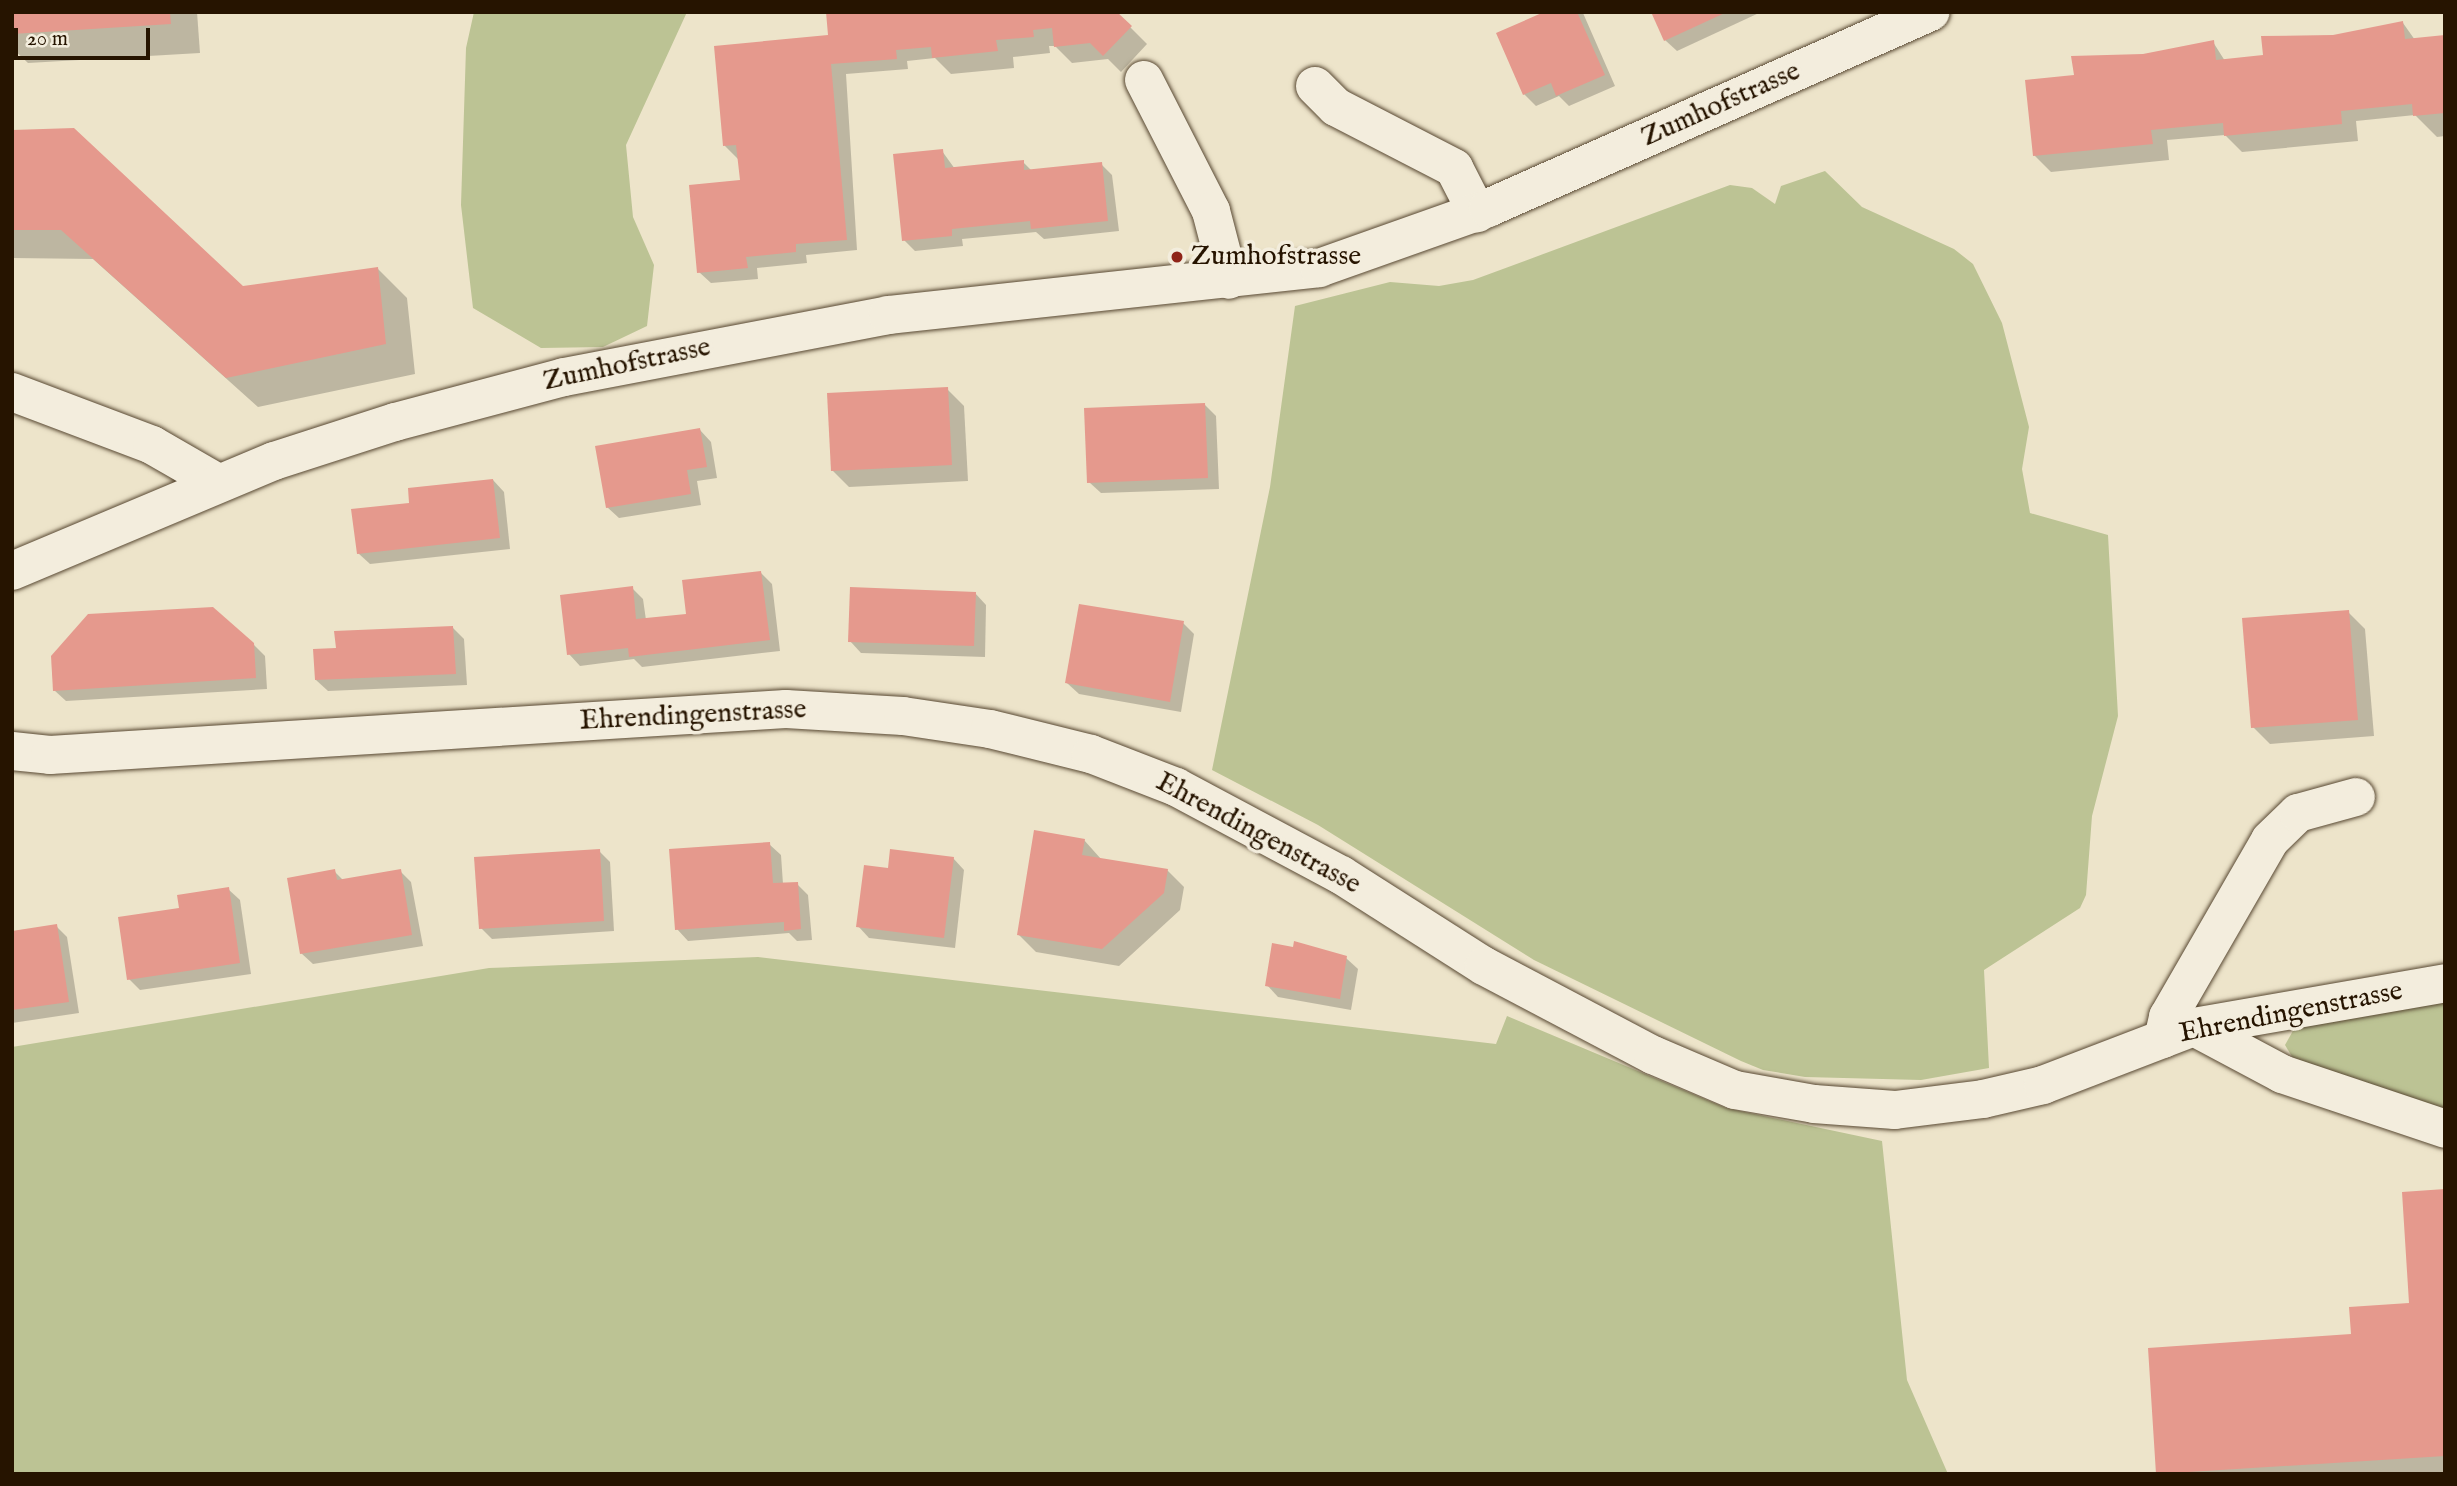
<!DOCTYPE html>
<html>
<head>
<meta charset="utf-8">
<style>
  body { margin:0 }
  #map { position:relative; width:2457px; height:1486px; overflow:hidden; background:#ede4ca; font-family:"IM FELL English",serif }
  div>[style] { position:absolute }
  .green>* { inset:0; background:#bcc394 }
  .shadow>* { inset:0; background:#0003 }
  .building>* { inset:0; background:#e5998d }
  .roads { filter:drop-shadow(0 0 2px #584832) drop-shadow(0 0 2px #584832) }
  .minor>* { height:38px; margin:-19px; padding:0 19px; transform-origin:19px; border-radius:19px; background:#f3eddd }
  .dots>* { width:19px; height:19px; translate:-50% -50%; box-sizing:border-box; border:4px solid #f3eddd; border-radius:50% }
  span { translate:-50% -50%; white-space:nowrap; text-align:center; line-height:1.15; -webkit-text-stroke:7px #f3eddd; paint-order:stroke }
  .street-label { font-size:28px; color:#261400 }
  .poi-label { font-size:28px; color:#261400 }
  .left { translate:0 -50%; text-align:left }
  .frame { position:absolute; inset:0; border:14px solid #261400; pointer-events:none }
  .scale { position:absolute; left:14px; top:28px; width:136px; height:32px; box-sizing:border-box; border:4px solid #261400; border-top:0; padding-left:9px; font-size:21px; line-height:24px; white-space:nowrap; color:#261400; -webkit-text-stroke:5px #f3eddd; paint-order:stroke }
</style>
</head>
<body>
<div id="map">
  <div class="green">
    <i style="clip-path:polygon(474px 12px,687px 12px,626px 145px,633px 217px,654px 265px,647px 326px,603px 347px,541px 348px,473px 308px,461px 205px,466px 48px)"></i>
    <i style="clip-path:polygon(1825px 171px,1862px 207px,1954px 249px,1973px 264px,2002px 323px,2029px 427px,2022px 469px,2030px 513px,2108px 535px,2118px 716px,2092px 816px,2086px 895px,2080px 908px,1984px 970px,1989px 1068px,1921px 1080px,1805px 1077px,1763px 1070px,1741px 1061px,1534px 960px,1318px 825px,1212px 770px,1270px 487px,1295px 306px,1390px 282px,1439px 286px,1473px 280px,1730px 185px,1752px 188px,1775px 204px,1781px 186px)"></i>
    <i style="clip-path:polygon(758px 957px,1496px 1044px,1507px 1016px,1726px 1108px,1882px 1141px,1907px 1380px,1948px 1474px,12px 1474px,12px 1047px,489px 968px)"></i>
    <i style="clip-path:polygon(2445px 1000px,2445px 1117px,2299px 1068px,2285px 1045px,2294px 1029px)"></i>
  </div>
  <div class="shadow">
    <i style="clip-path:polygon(12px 12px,197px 12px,200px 53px,28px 63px,12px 48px)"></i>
    <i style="clip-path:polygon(1115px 12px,1147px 44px,1121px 72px,1108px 59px,1072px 63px,1055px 46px,1049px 46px,1050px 53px,1013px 57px,1014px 68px,951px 74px,935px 58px,907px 61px,908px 69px,846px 74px,857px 250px,806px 255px,807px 263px,757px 268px,758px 279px,711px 283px,699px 272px,742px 182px,740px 161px,725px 146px,716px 47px)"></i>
    <i style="clip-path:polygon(1548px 12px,1583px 13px,1615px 86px,1569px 106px,1559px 96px,1536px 106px,1524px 94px)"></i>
    <i style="clip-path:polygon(1653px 12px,1759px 12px,1759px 13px,1677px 51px,1665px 40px)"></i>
    <i style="clip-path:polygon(2403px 23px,2415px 40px,2445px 37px,2445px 136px,2437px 137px,2415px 115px,2356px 121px,2358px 141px,2242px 152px,2225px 135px,2167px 140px,2169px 160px,2051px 172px,2034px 155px,2076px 77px,2143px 56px,2213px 42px,2225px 61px,2265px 57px,2263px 37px,2333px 37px)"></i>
    <i style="clip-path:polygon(12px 132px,242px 288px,378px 269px,407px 298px,415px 374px,258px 407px,93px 259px,12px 258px)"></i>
    <i style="clip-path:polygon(942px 151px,955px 169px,1023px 162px,1032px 171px,1101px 164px,1112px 175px,1119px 231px,1044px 239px,1036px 232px,962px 239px,963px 246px,915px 251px,904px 240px)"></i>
    <i style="clip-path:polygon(947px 389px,964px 406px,968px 481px,849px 487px,832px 470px)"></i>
    <i style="clip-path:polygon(1204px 404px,1216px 416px,1219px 489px,1101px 493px,1089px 482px)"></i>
    <i style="clip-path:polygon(700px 430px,711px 442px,717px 478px,697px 481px,701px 505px,619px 518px,607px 507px)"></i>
    <i style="clip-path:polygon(493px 480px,504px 492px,510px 549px,370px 564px,358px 553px,411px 504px)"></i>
    <i style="clip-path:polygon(761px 573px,772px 584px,780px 651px,642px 667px,634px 659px,580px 666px,569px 654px,632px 588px,643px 599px,646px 620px,688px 616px)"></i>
    <i style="clip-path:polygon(975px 593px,986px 605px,985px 657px,861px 653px,850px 641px)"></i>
    <i style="clip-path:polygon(2348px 612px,2365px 629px,2374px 736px,2270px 744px,2253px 727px)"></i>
    <i style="clip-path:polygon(1183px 623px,1194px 634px,1181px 712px,1079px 694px,1067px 683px)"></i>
    <i style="clip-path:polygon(453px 628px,464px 639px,467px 685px,328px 691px,316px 680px,337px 650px)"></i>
    <i style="clip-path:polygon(253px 644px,265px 656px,267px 689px,66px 701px,54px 690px)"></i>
    <i style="clip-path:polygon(1084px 840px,1101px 859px,1167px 870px,1184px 887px,1180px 910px,1119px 966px,1036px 952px,1019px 935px)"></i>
    <i style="clip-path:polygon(769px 844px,781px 855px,783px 884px,797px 884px,808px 895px,812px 940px,797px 941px,789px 933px,688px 941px,677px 929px)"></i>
    <i style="clip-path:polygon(599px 851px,610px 862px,614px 931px,492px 939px,481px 928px)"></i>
    <i style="clip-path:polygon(953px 858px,964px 870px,955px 948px,869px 938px,858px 926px,889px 870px)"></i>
    <i style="clip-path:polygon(334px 871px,343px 880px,400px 871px,411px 882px,423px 946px,313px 964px,301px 953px)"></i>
    <i style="clip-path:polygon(228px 889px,240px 900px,251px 974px,140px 990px,129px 979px,181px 909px)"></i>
    <i style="clip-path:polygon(56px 926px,67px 937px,79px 1013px,12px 1023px,12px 932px)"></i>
    <i style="clip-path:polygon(1346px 958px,1358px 969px,1351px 1010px,1278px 997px,1267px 985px)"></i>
    <i style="clip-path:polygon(2445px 1191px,2445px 1474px,2158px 1474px,2353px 1336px,2411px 1305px)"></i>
  </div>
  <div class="building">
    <i style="clip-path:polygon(12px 12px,170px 12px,171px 24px,12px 34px)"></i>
    <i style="clip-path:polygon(826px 12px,1117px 12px,1132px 26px,1103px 56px,1090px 43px,1054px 47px,1052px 28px,1033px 30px,1034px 37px,996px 40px,998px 51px,932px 58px,931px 47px,896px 50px,897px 59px,831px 64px,847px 240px,796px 244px,796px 252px,746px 257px,748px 268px,697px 273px,689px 185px,740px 180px,736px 145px,723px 146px,714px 46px,828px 35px)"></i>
    <i style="clip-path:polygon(1544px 12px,1577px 12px,1605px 75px,1556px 96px,1551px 83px,1523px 95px,1496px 33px)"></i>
    <i style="clip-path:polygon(1651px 12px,1727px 12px,1664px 41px)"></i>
    <i style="clip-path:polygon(2403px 21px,2405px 39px,2445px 35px,2445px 113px,2413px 116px,2412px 104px,2341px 111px,2342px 124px,2224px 136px,2223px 123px,2151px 130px,2153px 144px,2033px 156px,2025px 80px,2074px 75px,2071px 56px,2143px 54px,2214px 40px,2216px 60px,2263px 55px,2261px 36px,2333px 35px)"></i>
    <i style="clip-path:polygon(74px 128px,243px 286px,378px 267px,386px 344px,226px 378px,61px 230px,12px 230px,12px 130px)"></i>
    <i style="clip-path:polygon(943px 149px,945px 168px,1024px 160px,1024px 170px,1102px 162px,1108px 221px,1031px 229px,1030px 221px,952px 229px,952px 236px,902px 241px,893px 154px)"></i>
    <i style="clip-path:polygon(948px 387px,952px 465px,831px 471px,827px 393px)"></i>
    <i style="clip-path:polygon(1205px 403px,1208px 478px,1087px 483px,1084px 408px)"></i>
    <i style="clip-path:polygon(700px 428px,707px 467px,687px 470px,691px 494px,606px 508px,595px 446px)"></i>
    <i style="clip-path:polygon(493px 479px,500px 538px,357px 554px,351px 509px,409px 503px,408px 488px)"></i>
    <i style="clip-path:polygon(761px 571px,770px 640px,629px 657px,628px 648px,567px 655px,560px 595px,633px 586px,636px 619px,686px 614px,682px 580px)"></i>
    <i style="clip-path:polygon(850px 587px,976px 592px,974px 646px,848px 642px)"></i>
    <i style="clip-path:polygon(1079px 604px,1184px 621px,1170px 702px,1065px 683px)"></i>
    <i style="clip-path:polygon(213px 607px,254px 643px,256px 678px,53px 691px,51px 656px,88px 614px)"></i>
    <i style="clip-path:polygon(2349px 610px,2358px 720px,2251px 728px,2242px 618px)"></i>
    <i style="clip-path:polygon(453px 626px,456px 674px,315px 680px,313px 649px,336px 648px,334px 631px)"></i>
    <i style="clip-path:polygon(1034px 830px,1085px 839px,1082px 855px,1168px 869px,1164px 893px,1102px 949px,1017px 935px)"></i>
    <i style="clip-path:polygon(770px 842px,773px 883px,798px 882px,801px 929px,784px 931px,784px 922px,675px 930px,669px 849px)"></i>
    <i style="clip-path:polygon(600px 849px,604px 921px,479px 929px,474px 857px)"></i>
    <i style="clip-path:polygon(890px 849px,954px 857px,944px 938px,856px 927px,864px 865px,888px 868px)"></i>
    <i style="clip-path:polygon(335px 869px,337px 880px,401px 869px,412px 935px,300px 954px,287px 878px)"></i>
    <i style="clip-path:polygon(229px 887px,240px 963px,127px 980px,118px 917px,179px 908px,177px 895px)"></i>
    <i style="clip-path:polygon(57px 924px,69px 1002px,12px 1010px,12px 931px)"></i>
    <i style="clip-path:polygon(1294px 941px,1347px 956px,1340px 999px,1265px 986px,1272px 943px,1293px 947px)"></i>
    <i style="clip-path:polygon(2445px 1189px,2445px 1456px,2156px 1474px,2148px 1348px,2351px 1334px,2349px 1307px,2409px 1303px,2402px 1192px)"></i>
  </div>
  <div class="roads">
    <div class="minor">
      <i style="left:1144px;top:80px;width:147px;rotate:62.9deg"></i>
      <i style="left:1211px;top:211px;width:71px;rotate:75.4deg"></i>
      <i style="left:1315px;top:86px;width:30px;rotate:45deg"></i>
      <i style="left:1336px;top:107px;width:133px;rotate:27.3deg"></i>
      <i style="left:1454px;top:168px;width:51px;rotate:62.9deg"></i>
      <i style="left:12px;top:392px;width:150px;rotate:20.7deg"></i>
      <i style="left:152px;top:445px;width:76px;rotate:29.9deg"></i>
      <i style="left:12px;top:571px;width:284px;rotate:-22.8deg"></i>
      <i style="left:274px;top:461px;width:127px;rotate:-17.9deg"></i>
      <i style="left:395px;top:422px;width:175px;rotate:-14.9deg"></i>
      <i style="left:564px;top:377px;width:330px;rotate:-10.8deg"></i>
      <i style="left:888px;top:315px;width:434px;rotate:-6.2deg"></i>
      <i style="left:1319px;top:268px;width:179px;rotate:-19.5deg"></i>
      <i style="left:1488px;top:208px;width:484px;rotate:-23.9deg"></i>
      <i style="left:12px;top:751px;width:38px;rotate:6deg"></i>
      <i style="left:50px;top:755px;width:737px;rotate:-3.58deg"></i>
      <i style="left:786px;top:709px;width:117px;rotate:3.4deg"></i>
      <i style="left:903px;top:716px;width:88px;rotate:8.5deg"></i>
      <i style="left:990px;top:729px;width:104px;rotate:13.9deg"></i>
      <i style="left:1091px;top:754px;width:91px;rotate:21.2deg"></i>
      <i style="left:1176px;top:787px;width:187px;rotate:28.1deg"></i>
      <i style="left:1341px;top:875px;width:169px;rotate:32.5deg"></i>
      <i style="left:1484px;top:966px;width:191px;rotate:27.8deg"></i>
      <i style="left:1653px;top:1055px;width:89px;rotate:23.1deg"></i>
      <i style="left:1735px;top:1090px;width:80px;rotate:10deg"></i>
      <i style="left:1814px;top:1104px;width:81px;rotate:4.2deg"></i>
      <i style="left:1895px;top:1110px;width:89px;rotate:-7.1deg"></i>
      <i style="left:1983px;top:1099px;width:62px;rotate:-13.1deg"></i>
      <i style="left:2043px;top:1085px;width:162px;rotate:-21deg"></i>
      <i style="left:2194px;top:1027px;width:255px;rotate:-9.9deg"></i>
      <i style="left:2194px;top:1027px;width:100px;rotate:28.1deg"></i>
      <i style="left:2282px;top:1074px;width:172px;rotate:18.6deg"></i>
      <i style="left:2163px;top:1039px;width:23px;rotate:-77deg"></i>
      <i style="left:2168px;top:1017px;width:204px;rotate:-60deg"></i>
      <i style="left:2270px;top:840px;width:39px;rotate:-44deg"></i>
      <i style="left:2298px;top:813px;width:60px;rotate:-15.4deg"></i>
    </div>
  </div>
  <div class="dots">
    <i style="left:1177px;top:257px;background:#8f2418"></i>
  </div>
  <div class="street-label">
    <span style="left:1721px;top:105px;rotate:-24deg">Zumhofstrasse</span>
    <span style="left:627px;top:365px;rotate:-12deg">Zumhofstrasse</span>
    <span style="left:693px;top:716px;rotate:-3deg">Ehrendingenstrasse</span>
    <span style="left:1258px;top:834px;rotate:28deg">Ehrendingenstrasse</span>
    <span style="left:2291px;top:1013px;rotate:-11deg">Ehrendingenstrasse</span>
  </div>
  <div class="poi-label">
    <span class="left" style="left:1191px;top:257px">Zumhofstrasse</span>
  </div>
  <div class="frame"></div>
  <div class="scale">20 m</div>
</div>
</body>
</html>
